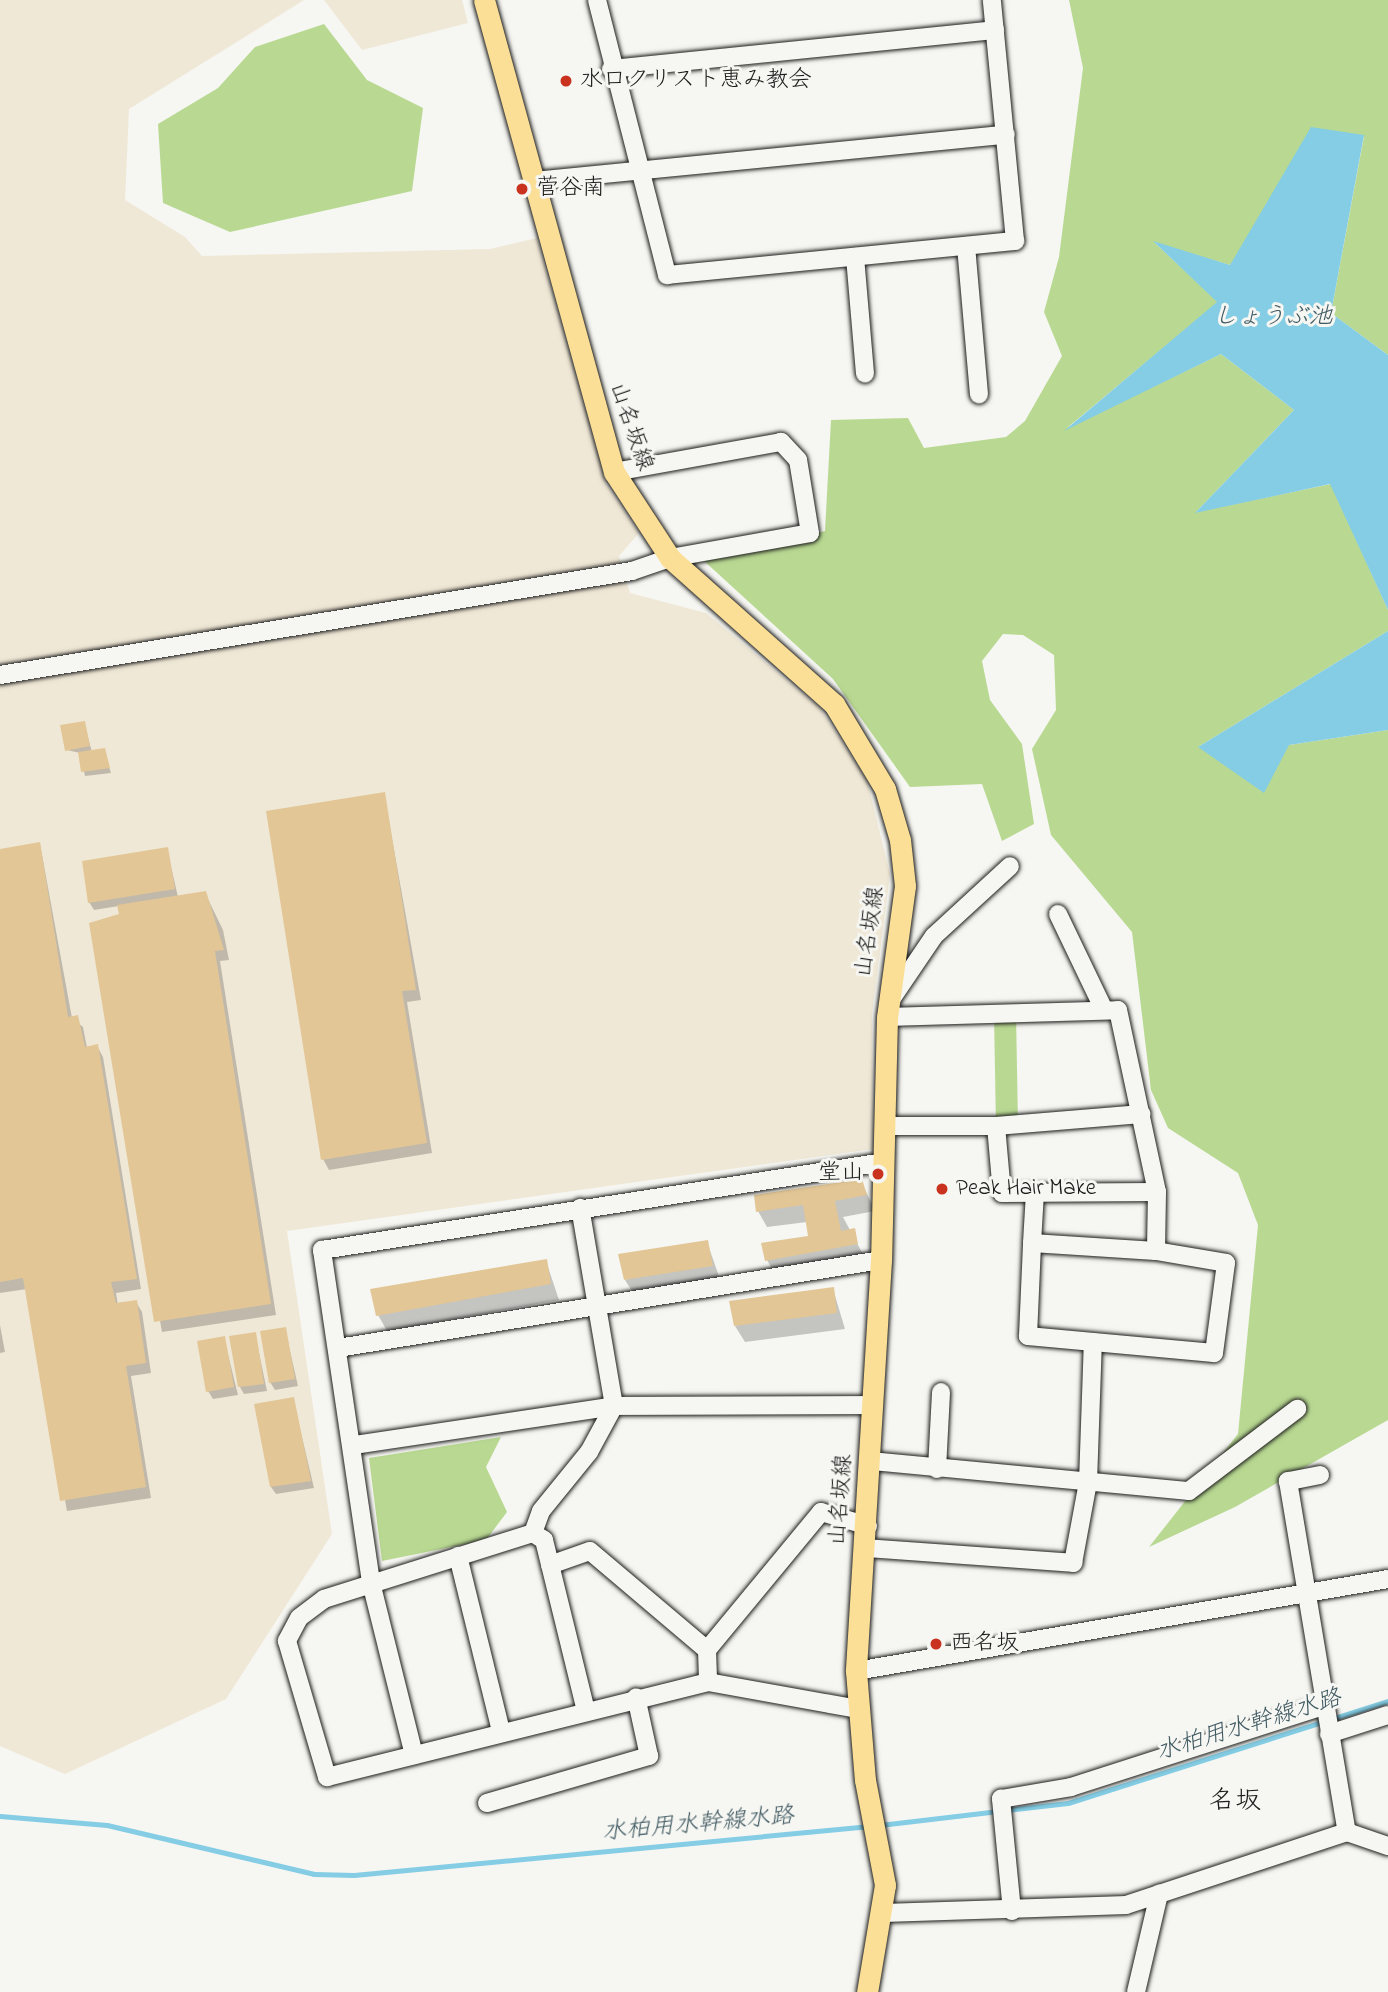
<!DOCTYPE html>
<html>
<head>
<meta charset="utf-8">
<style>
  body { margin:0 }
  #map { position:relative; width:1388px; height:1992px; overflow:hidden; background:#f6f6f2; font-family:"Indie Flower","Klee One",sans-serif }
  div>[style] { position:absolute }
  .built>* { inset:0; background:#f0e8d6 }
  .green>* { inset:0; background:#b9d992 }
  .water>* { inset:0; background:#84cde4 }
  .shadow>* { inset:0; background:#0003 }
  .stream>* { height:5px; margin:-2.5px; padding:0 2.5px; transform-origin:2.5px; border-radius:2.5px; background:#84cde4 }
  .building>* { inset:0; background:#e2c696 }
  .roads { filter:drop-shadow(0 0 2px #1c1c1c) drop-shadow(0 0 2px #1c1c1c) }
  .minor>* { height:18px; margin:-9px; padding:0 9px; transform-origin:9px; border-radius:9px; background:#f6f6f2 }
  .major>* { height:21px; margin:-10.5px; padding:0 10.5px; transform-origin:10.5px; border-radius:10.5px; background:#fbdf96 }
  .dots>* { width:19px; height:19px; translate:-50% -50%; box-sizing:border-box; border:4px solid #f6f6f2; border-radius:50% }
  span { translate:-50% -50%; white-space:nowrap; text-align:center; line-height:1.15; -webkit-text-stroke:6px #f6f6f2; paint-order:stroke }
  .poi-label { font-size:23px; color:#1c1c1c }
  .left { translate:0 -50%; text-align:left }
  .right { translate:-100% -50%; text-align:right }
  .street-label { font-size:23px; color:#1c1c1c }
  .water-label { font-size:24px; color:#405a62; font-style:italic }
  .quarter-label { font-size:26px; color:#1c1c1c }
</style>
</head>
<body>
<div id="map">
  <div class="built">
    <i style="clip-path:polygon(0 0,304px 0,129px 109px,125px 200px,185px 237px,202px 256px,490px 249px,537px 238px,606px 484px,639px 533px,619px 556px,630px 593px,706px 613px,820px 708px,867px 780px,890px 874px,872px 1014px,873px 1149px,287px 1231px,332px 1534px,226px 1699px,65px 1774px,0 1746px)"></i>
    <i style="clip-path:polygon(324px 0,462px 0,468px 23px,362px 50px)"></i>
  </div>
  <div class="green">
    <i style="clip-path:polygon(1069px 0,1388px 0,1388px 355px,1331px 313px,1364px 136px,1230px 265px,1155px 243px,1218px 302px,1067px 428px,1221px 354px,1294px 410px,1196px 512px,1331px 484px,1388px 610px,1388px 631px,1198px 747px,1289px 745px,1388px 730px,1388px 1420px,1235px 1507px,1149px 1547px,1238px 1434px,1258px 1225px,1238px 1173px,1168px 1128px,1151px 1090px,1132px 932px,1051px 835px,1032px 749px,1056px 710px,1054px 655px,1023px 635px,1003px 634px,982px 661px,990px 700px,1022px 744px,1034px 824px,1002px 841px,982px 784px,910px 787px,833px 679px,703px 560px,825px 531px,831px 420px,908px 418px,924px 448px,1006px 437px,1025px 421px,1062px 356px,1044px 312px,1059px 257px,1083px 68px)"></i>
    <i style="clip-path:polygon(324px 24px,367px 80px,423px 108px,412px 191px,230px 232px,163px 203px,158px 124px,218px 88px,255px 47px)"></i>
    <i style="clip-path:polygon(1016px 1013px,1018px 1124px,996px 1126px,994px 1014px)"></i>
    <i style="clip-path:polygon(501px 1437px,486px 1467px,507px 1512px,486px 1540px,382px 1561px,369px 1458px)"></i>
  </div>
  <div class="water">
    <i style="clip-path:polygon(1311px 127px,1364px 135px,1331px 313px,1388px 355px,1388px 610px,1330px 484px,1195px 513px,1294px 410px,1221px 354px,1064px 431px,1217px 302px,1153px 241px,1230px 265px)"></i>
    <i style="clip-path:polygon(1388px 631px,1388px 730px,1289px 745px,1264px 793px,1198px 747px)"></i>
  </div>
  <div class="shadow">
    <i style="clip-path:polygon(84px 723px,92px 752px,104px 750px,111px 773px,85px 776px,80px 753px,67px 750px)"></i>
    <i style="clip-path:polygon(384px 794px,421px 1000px,407px 1002px,432px 1153px,329px 1170px,323px 1159px)"></i>
    <i style="clip-path:polygon(40px 844px,72px 1018px,83px 1027px,87px 1048px,97px 1046px,103px 1057px,141px 1289px,116px 1293px,118px 1305px,136px 1302px,142px 1312px,151px 1373px,131px 1376px,151px 1498px,67px 1511px,27px 1289px,0 1293px,0 851px)"></i>
    <i style="clip-path:polygon(167px 849px,178px 897px,205px 893px,223px 930px,229px 960px,220px 961px,276px 1315px,162px 1332px,91px 924px,121px 915px,119px 906px,94px 910px,89px 902px)"></i>
    <i style="clip-path:polygon(861px 1181px,875px 1211px,843px 1217px,866px 1260px,776px 1276px,767px 1260px,810px 1238px,807px 1222px,767px 1227px,758px 1211px)"></i>
    <i style="clip-path:polygon(707px 1242px,721px 1282px,635px 1296px,625px 1280px)"></i>
    <i style="clip-path:polygon(546px 1261px,559px 1300px,387px 1331px,378px 1315px)"></i>
    <i style="clip-path:polygon(833px 1289px,845px 1329px,745px 1342px,735px 1326px)"></i>
    <i style="clip-path:polygon(0 1325px,5px 1352px,0 1353px)"></i>
    <i style="clip-path:polygon(285px 1329px,298px 1386px,275px 1390px,270px 1382px)"></i>
    <i style="clip-path:polygon(255px 1334px,267px 1391px,244px 1394px,240px 1387px)"></i>
    <i style="clip-path:polygon(224px 1338px,238px 1395px,213px 1399px,208px 1391px)"></i>
    <i style="clip-path:polygon(293px 1399px,314px 1488px,276px 1494px,271px 1487px)"></i>
  </div>
  <div class="stream">
    <i style="left:0;top:1816px;width:107px;rotate:4.8deg"></i>
    <i style="left:107px;top:1825px;width:213px;rotate:13.3deg"></i>
    <i style="left:314px;top:1874px;width:40px;rotate:1.4deg"></i>
    <i style="left:354px;top:1875px;width:518px;rotate:-5.42deg"></i>
    <i style="left:880px;top:1825px;width:189px;rotate:-6.7deg"></i>
    <i style="left:1068px;top:1803px;width:336px;rotate:-17.7deg"></i>
  </div>
  <div class="building">
    <i style="clip-path:polygon(85px 721px,90px 746px,65px 751px,60px 725px)"></i>
    <i style="clip-path:polygon(105px 748px,110px 768px,81px 772px,78px 752px)"></i>
    <i style="clip-path:polygon(385px 792px,416px 990px,402px 991px,427px 1143px,321px 1160px,266px 811px)"></i>
    <i style="clip-path:polygon(40px 842px,68px 1017px,78px 1015px,85px 1047px,98px 1044px,137px 1279px,111px 1282px,116px 1303px,137px 1300px,146px 1363px,126px 1366px,146px 1487px,60px 1501px,23px 1278px,0 1282px,0 849px)"></i>
    <i style="clip-path:polygon(168px 847px,175px 889px,88px 903px,82px 861px)"></i>
    <i style="clip-path:polygon(206px 891px,224px 950px,215px 951px,271px 1304px,154px 1322px,89px 923px,119px 914px,117px 905px)"></i>
    <i style="clip-path:polygon(862px 1179px,867px 1195px,835px 1201px,841px 1231px,855px 1228px,858px 1244px,765px 1261px,761px 1243px,808px 1236px,803px 1205px,756px 1212px,754px 1195px)"></i>
    <i style="clip-path:polygon(708px 1240px,713px 1266px,624px 1280px,618px 1254px)"></i>
    <i style="clip-path:polygon(547px 1259px,551px 1284px,376px 1316px,370px 1289px)"></i>
    <i style="clip-path:polygon(834px 1287px,837px 1313px,734px 1326px,729px 1301px)"></i>
    <i style="clip-path:polygon(286px 1327px,295px 1379px,269px 1383px,260px 1331px)"></i>
    <i style="clip-path:polygon(256px 1332px,264px 1384px,238px 1387px,229px 1336px)"></i>
    <i style="clip-path:polygon(225px 1336px,234px 1387px,206px 1392px,197px 1341px)"></i>
    <i style="clip-path:polygon(294px 1397px,311px 1481px,270px 1487px,254px 1404px)"></i>
  </div>
  <div class="roads">
    <div class="minor">
      <i style="left:597px;top:0;width:284px;rotate:75.7deg"></i>
      <i style="left:667px;top:275px;width:350px;rotate:-5.6deg"></i>
      <i style="left:1015px;top:241px;width:242px;rotate:-95.5deg"></i>
      <i style="left:611px;top:69px;width:386px;rotate:-5.8deg"></i>
      <i style="left:533px;top:181px;width:475px;rotate:-5.6deg"></i>
      <i style="left:966px;top:246px;width:149px;rotate:85deg"></i>
      <i style="left:855px;top:257px;width:117px;rotate:85.1deg"></i>
      <i style="left:0;top:675px;width:640px;rotate:-9.34deg"></i>
      <i style="left:632px;top:571px;width:40px;rotate:-18.9deg"></i>
      <i style="left:670px;top:558px;width:142px;rotate:-10.1deg"></i>
      <i style="left:810px;top:533px;width:74px;rotate:-99.3deg"></i>
      <i style="left:798px;top:460px;width:25px;rotate:-133deg"></i>
      <i style="left:781px;top:442px;width:170px;rotate:169.8deg"></i>
      <i style="left:1058px;top:914px;width:106px;rotate:64.4deg"></i>
      <i style="left:890px;top:1001px;width:78px;rotate:-55.9deg"></i>
      <i style="left:934px;top:936px;width:103px;rotate:-42.6deg"></i>
      <i style="left:887px;top:1017px;width:231px;rotate:-1.7deg"></i>
      <i style="left:1118px;top:1010px;width:186px;rotate:77.9deg"></i>
      <i style="left:1157px;top:1192px;width:59px;rotate:91deg"></i>
      <i style="left:886px;top:1126px;width:110px"></i>
      <i style="left:996px;top:1126px;width:146px;rotate:-4.7deg"></i>
      <i style="left:996px;top:1126px;width:67px;rotate:84.9deg"></i>
      <i style="left:1002px;top:1193px;width:155px;rotate:-0.4deg"></i>
      <i style="left:1032px;top:1243px;width:124px;rotate:3.7deg"></i>
      <i style="left:1156px;top:1251px;width:71px;rotate:9.7deg"></i>
      <i style="left:1226px;top:1263px;width:91px;rotate:97.6deg"></i>
      <i style="left:1214px;top:1353px;width:187px;rotate:-174.8deg"></i>
      <i style="left:1028px;top:1336px;width:93px;rotate:-87.5deg"></i>
      <i style="left:1032px;top:1243px;width:50px;rotate:-86.6deg"></i>
      <i style="left:338px;top:1348px;width:550px;rotate:-9.21deg"></i>
      <i style="left:354px;top:1445px;width:263px;rotate:-8.5deg"></i>
      <i style="left:614px;top:1406px;width:260px;rotate:-0.2deg"></i>
      <i style="left:871px;top:1461px;width:319px;rotate:5.4deg"></i>
      <i style="left:1189px;top:1491px;width:136px;rotate:-37.2deg"></i>
      <i style="left:937px;top:1469px;width:77px;rotate:-87deg"></i>
      <i style="left:1320px;top:1475px;width:33px;rotate:169deg"></i>
      <i style="left:1288px;top:1481px;width:356px;rotate:80.5deg"></i>
      <i style="left:533px;top:1533px;width:23px;rotate:-70deg"></i>
      <i style="left:541px;top:1511px;width:76px;rotate:-50.9deg"></i>
      <i style="left:589px;top:1452px;width:52px;rotate:-61.5deg"></i>
      <i style="left:614px;top:1406px;width:201px;rotate:-99.7deg"></i>
      <i style="left:866px;top:1548px;width:208px;rotate:4.1deg"></i>
      <i style="left:1073px;top:1563px;width:82px;rotate:-79.5deg"></i>
      <i style="left:1088px;top:1482px;width:140px;rotate:-88deg"></i>
      <i style="left:458px;top:1556px;width:180px;rotate:76.2deg"></i>
      <i style="left:550px;top:1565px;width:42px;rotate:-19.3deg"></i>
      <i style="left:590px;top:1551px;width:153px;rotate:40.2deg"></i>
      <i style="left:707px;top:1650px;width:32px;rotate:88deg"></i>
      <i style="left:707px;top:1650px;width:179px;rotate:-50.4deg"></i>
      <i style="left:821px;top:1512px;width:49px;rotate:16.6deg"></i>
      <i style="left:856px;top:1671px;width:540px;rotate:-9.81deg"></i>
      <i style="left:586px;top:1711px;width:176px;rotate:-103.8deg"></i>
      <i style="left:544px;top:1540px;width:13px;rotate:-148deg"></i>
      <i style="left:533px;top:1533px;width:219px;rotate:162.5deg"></i>
      <i style="left:324px;top:1599px;width:31px;rotate:143deg"></i>
      <i style="left:299px;top:1618px;width:26px;rotate:118deg"></i>
      <i style="left:287px;top:1641px;width:142px;rotate:73.6deg"></i>
      <i style="left:327px;top:1777px;width:393px;rotate:-14deg"></i>
      <i style="left:708px;top:1682px;width:152px;rotate:10.2deg"></i>
      <i style="left:1329px;top:1734px;width:62px;rotate:-17.9deg"></i>
      <i style="left:414px;top:1755px;width:178px;rotate:-104deg"></i>
      <i style="left:371px;top:1582px;width:336px;rotate:-98.4deg"></i>
      <i style="left:322px;top:1250px;width:569px;rotate:-8.9deg"></i>
      <i style="left:487px;top:1803px;width:169px;rotate:-16.2deg"></i>
      <i style="left:649px;top:1756px;width:60px;rotate:-102.4deg"></i>
      <i style="left:1012px;top:1911px;width:113px;rotate:-95.6deg"></i>
      <i style="left:1001px;top:1799px;width:71px;rotate:-9.7deg"></i>
      <i style="left:1071px;top:1787px;width:266px;rotate:-17.8deg"></i>
      <i style="left:885px;top:1913px;width:241px;rotate:-1.9deg"></i>
      <i style="left:1126px;top:1905px;width:233px;rotate:-18.3deg"></i>
      <i style="left:1347px;top:1832px;width:43px;rotate:18.9deg"></i>
      <i style="left:1136px;top:1992px;width:101px;rotate:-76.8deg"></i>
    </div>
    <div class="major">
      <i style="left:484px;top:0;width:490px;rotate:74.6deg"></i>
      <i style="left:614px;top:472px;width:103px;rotate:56.9deg"></i>
      <i style="left:670px;top:558px;width:220px;rotate:41.7deg"></i>
      <i style="left:834px;top:704px;width:99px;rotate:59deg"></i>
      <i style="left:885px;top:789px;width:53px;rotate:73.6deg"></i>
      <i style="left:900px;top:840px;width:46px;rotate:83.8deg"></i>
      <i style="left:905px;top:886px;width:132px;rotate:97.8deg"></i>
      <i style="left:887px;top:1017px;width:243px;rotate:91.4deg"></i>
      <i style="left:881px;top:1260px;width:412px;rotate:93.5deg"></i>
      <i style="left:856px;top:1671px;width:109px;rotate:85.3deg"></i>
      <i style="left:865px;top:1780px;width:107px;rotate:79.2deg"></i>
      <i style="left:885px;top:1885px;width:109px;rotate:99.5deg"></i>
    </div>
  </div>
  <div class="dots">
    <i style="left:566px;top:81px;background:#c8321e"></i>
    <i style="left:522px;top:189px;background:#c8321e"></i>
    <i style="left:878px;top:1174px;background:#c8321e"></i>
    <i style="left:942px;top:1189px;background:#c8321e"></i>
    <i style="left:936px;top:1644px;background:#c8321e"></i>
  </div>
  <div class="poi-label">
    <span class="left" style="left:580px;top:81px">水口クリスト恵み教会</span>
    <span class="left" style="left:536px;top:189px">菅谷南</span>
    <span class="right" style="left:864px;top:1174px">堂山</span>
    <span class="left" style="left:956px;top:1189px">Peak Hair Make</span>
    <span class="left" style="left:950px;top:1644px">西名坂</span>
  </div>
  <div class="street-label">
    <span style="left:630px;top:427px;rotate:71deg">山名坂線</span>
    <span style="left:871px;top:932px;rotate:-82deg">山名坂線</span>
    <span style="left:842px;top:1500px;rotate:-86deg">山名坂線</span>
  </div>
  <div class="water-label">
    <span style="left:1273px;top:318px">しょうぶ池</span>
    <span style="left:1249px;top:1726px;rotate:-17deg">水柏用水幹線水路</span>
    <span style="left:698px;top:1825px;rotate:-5deg">水柏用水幹線水路</span>
  </div>
  <div class="quarter-label">
    <span style="left:1235px;top:1803px">名坂</span>
  </div>
</div>
</body>
</html>
